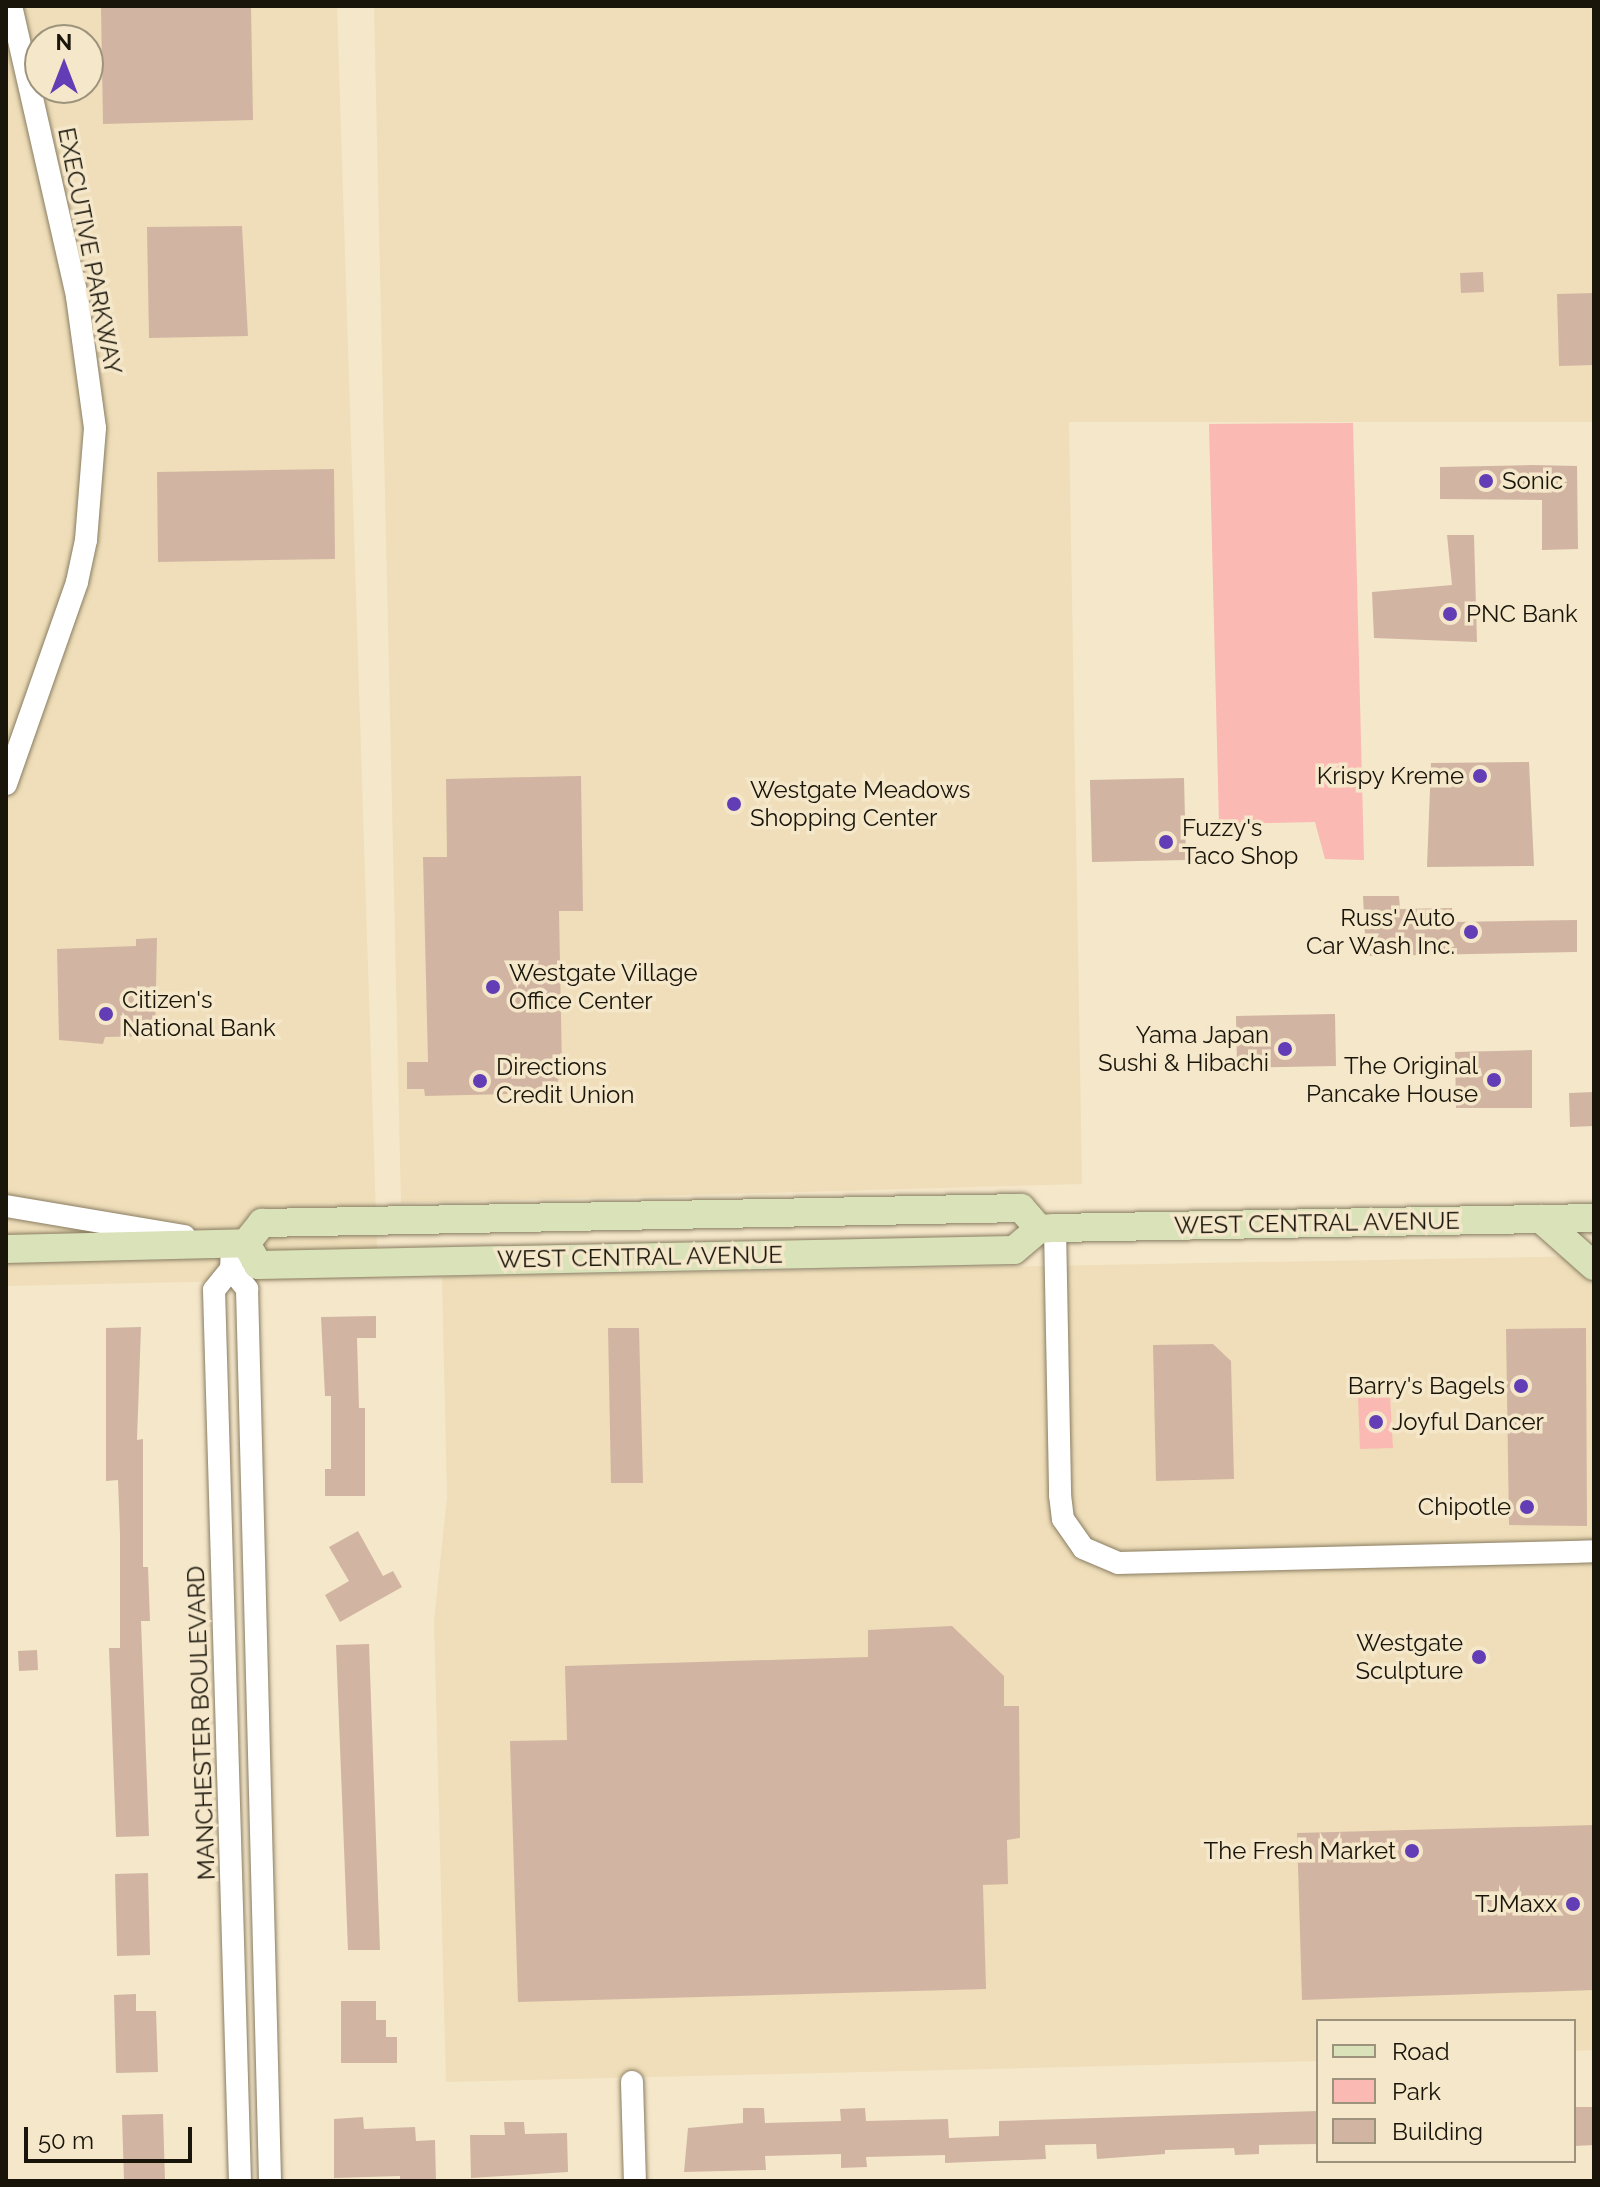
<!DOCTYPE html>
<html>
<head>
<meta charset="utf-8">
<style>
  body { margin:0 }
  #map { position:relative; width:1600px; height:2187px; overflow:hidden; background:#f5e7ca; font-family:Raleway,sans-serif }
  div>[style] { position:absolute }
  .built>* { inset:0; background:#efdeb9 }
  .green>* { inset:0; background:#fab9b3 }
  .building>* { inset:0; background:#d1b5a2 }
  .roads { filter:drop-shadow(0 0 2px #897d62) drop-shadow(0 0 2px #897d62) }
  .minor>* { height:22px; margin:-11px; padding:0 11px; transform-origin:11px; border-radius:11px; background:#fff }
  .major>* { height:28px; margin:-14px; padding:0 14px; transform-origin:14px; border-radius:14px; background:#dae2b9 }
  .dots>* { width:22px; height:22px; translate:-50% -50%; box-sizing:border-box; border:4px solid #f5e7ca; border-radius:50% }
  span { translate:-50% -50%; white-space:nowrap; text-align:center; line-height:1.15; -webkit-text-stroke:7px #f5e7ca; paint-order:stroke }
  .street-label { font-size:24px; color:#19150a }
  .poi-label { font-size:24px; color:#19150a }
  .left { translate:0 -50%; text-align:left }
  .right { translate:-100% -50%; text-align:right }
  .frame { position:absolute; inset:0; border:8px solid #19150a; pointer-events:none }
  .legend { position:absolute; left:1316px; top:2019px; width:260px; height:144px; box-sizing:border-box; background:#f5e7ca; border:2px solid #9d937d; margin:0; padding:10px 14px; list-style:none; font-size:24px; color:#19150a }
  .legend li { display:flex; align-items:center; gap:16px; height:40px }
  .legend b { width:40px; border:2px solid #9d937d }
  .north { position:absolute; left:24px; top:24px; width:80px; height:80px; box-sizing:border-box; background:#f5e7ca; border:2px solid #9d937d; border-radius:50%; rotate:0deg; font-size:22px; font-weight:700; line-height:32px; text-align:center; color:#19150a }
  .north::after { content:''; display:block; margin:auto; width:28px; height:36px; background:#623db5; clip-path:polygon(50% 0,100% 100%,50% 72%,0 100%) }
  .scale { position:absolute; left:24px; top:2127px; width:168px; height:36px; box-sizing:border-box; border:4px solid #19150a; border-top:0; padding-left:10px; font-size:24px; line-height:28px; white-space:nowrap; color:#19150a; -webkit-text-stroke:6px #f5e7ca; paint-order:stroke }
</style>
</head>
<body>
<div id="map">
  <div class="built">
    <i style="clip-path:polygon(evenodd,6px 6px,337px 6px,378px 1278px,6px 1286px,6px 6px,40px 40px,88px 40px,88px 88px,40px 88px,40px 40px)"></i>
    <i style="clip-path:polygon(374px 6px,1594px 6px,1594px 422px,1069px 422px,1082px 1184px,401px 1203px)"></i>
    <i style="clip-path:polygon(1594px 1256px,1594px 2050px,1574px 2051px,1574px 2021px,1318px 2021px,1318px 2061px,446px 2082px,434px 1621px,447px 1497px,442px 1277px)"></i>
  </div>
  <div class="green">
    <i style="clip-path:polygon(1353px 423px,1364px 860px,1325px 859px,1315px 822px,1219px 824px,1209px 424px)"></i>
    <i style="clip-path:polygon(1390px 1397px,1393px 1448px,1360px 1449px,1358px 1398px)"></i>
  </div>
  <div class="building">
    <i style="clip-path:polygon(251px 6px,253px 120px,103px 124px,101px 7px)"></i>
    <i style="clip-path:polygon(242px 226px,248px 336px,149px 338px,147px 227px)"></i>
    <i style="clip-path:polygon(1483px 272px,1484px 292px,1461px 293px,1460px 273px)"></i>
    <i style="clip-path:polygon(1594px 293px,1594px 365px,1559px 366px,1557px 294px)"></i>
    <i style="clip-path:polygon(1532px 465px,1577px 466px,1578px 549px,1542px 550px,1542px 500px,1440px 499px,1440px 467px)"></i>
    <i style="clip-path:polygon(334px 469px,335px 559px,158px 562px,157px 472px)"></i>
    <i style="clip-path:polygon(1447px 535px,1474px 535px,1477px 642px,1374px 638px,1372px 592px,1452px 585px)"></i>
    <i style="clip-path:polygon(1529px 762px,1534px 866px,1427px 867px,1431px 763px)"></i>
    <i style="clip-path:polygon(581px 776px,583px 911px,559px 911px,562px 1068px,557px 1084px,546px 1093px,425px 1096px,424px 1089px,407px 1089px,407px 1062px,428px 1062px,423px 857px,447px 857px,446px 779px)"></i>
    <i style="clip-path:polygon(1184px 778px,1186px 860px,1092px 862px,1090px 780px)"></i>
    <i style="clip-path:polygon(1363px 896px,1399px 896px,1400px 909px,1452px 908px,1452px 922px,1577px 920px,1577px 952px,1366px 956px)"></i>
    <i style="clip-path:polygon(157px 938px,155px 1036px,105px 1037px,103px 1044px,59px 1040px,57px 949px,136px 946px,136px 939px)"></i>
    <i style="clip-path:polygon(1335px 1014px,1336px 1066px,1237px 1068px,1236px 1016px)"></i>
    <i style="clip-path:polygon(1532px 1050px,1532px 1108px,1456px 1108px,1455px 1052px)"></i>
    <i style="clip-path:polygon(1594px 1092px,1594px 1126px,1570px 1127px,1569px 1093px)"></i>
    <i style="clip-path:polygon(376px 1316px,376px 1338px,357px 1338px,359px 1408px,365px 1408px,365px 1496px,325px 1496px,325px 1469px,331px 1469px,331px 1396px,325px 1396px,321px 1317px)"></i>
    <i style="clip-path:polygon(141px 1327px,137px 1440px,143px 1439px,143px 1567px,148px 1567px,150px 1621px,141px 1621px,149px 1836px,116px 1837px,109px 1648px,120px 1648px,120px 1535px,118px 1480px,106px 1481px,106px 1328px)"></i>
    <i style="clip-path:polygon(608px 1328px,639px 1328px,643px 1483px,611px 1483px)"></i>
    <i style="clip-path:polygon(1586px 1328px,1587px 1526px,1509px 1525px,1506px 1329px)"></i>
    <i style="clip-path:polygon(1213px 1344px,1231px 1361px,1234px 1479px,1156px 1481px,1153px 1345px)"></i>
    <i style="clip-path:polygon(358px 1531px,383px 1576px,393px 1571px,402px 1587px,340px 1622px,325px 1595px,349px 1581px,329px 1547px)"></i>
    <i style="clip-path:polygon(952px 1626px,1004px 1676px,1004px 1706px,1019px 1706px,1020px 1838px,1007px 1840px,1008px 1884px,983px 1885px,986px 1989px,518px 2002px,510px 1741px,567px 1740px,565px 1666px,868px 1657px,868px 1630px)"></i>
    <i style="clip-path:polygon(369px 1644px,380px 1950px,348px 1950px,336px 1645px)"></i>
    <i style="clip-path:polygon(37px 1650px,38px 1670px,19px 1671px,18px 1651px)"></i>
    <i style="clip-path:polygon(1594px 1825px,1594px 1990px,1302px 2000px,1297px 1833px)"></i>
    <i style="clip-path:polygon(148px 1873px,150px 1955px,117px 1956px,115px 1874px)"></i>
    <i style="clip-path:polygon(136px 1994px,136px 2011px,156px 2011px,158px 2072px,116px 2073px,114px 1995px)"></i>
    <i style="clip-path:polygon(341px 2001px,376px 2001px,376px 2020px,386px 2020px,386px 2037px,397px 2037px,397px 2063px,341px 2063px)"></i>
    <i style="clip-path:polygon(1574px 2107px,1594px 2107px,1594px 2145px,1574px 2146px)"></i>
    <i style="clip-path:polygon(743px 2108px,764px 2108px,765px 2123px,841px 2121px,840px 2109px,865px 2108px,866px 2121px,948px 2119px,949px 2138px,999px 2136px,999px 2121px,1318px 2111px,1318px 2144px,1259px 2145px,1259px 2154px,1235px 2155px,1234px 2148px,1165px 2150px,1165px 2154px,1097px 2159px,1096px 2144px,1045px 2145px,1046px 2159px,945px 2163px,945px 2155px,866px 2157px,867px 2167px,841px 2168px,841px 2154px,765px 2156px,766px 2170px,684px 2172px,688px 2128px,743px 2123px)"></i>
    <i style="clip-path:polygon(163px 2114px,165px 2181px,124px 2181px,122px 2115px)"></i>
    <i style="clip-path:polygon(363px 2117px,364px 2129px,415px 2127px,416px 2141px,435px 2140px,436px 2181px,400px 2181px,400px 2176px,334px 2178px,334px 2119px)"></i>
    <i style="clip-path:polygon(504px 2122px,524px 2122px,525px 2134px,567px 2133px,568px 2172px,471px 2178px,470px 2135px,505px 2135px)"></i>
  </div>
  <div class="roads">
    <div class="minor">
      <i style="left:6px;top:784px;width:214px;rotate:-70.6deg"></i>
      <i style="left:77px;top:582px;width:43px;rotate:-77.9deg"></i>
      <i style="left:86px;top:540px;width:112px;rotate:-85.4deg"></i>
      <i style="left:95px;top:428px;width:133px;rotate:-97.8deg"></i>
      <i style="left:77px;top:296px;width:297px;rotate:-102.8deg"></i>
      <i style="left:6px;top:1206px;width:181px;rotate:9.6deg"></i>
      <i style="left:1055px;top:1228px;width:267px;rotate:88.9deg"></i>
      <i style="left:1060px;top:1495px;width:24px;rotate:83deg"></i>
      <i style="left:1063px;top:1519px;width:35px;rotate:55deg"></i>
      <i style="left:1083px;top:1548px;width:38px;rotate:23deg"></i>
      <i style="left:1118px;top:1563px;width:476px;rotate:-1.4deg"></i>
      <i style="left:217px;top:1241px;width:15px;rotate:11deg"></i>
      <i style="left:232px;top:1244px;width:25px;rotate:92deg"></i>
      <i style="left:231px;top:1269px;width:27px;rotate:129deg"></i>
      <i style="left:214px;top:1290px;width:891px;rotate:88.33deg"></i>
      <i style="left:231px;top:1269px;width:26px;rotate:51deg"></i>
      <i style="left:247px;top:1289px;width:892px;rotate:88.52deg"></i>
      <i style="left:632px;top:2082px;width:99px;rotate:88.3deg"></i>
    </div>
    <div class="major">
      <i style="left:1541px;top:1219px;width:71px;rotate:41.6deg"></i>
      <i style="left:246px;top:1243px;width:25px;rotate:61deg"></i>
      <i style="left:258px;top:1265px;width:756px;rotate:-1.14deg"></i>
      <i style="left:1014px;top:1250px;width:33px;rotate:-40deg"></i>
      <i style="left:1039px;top:1229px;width:16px;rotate:-4deg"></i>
      <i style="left:1055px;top:1228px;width:539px;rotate:-1.06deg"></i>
      <i style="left:6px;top:1249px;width:240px;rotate:-1.4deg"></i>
      <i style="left:246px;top:1243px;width:26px;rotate:-51deg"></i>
      <i style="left:262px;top:1223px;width:759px;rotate:-1.13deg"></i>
      <i style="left:1021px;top:1208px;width:28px;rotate:49deg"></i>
    </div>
  </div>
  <div class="dots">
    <i style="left:1486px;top:481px;background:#623db5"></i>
    <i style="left:1450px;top:614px;background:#623db5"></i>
    <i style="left:1480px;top:776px;background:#623db5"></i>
    <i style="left:734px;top:804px;background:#623db5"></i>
    <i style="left:1166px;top:842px;background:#623db5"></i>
    <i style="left:1471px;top:932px;background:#623db5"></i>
    <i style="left:493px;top:987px;background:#623db5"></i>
    <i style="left:106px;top:1014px;background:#623db5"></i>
    <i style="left:1285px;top:1049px;background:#623db5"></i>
    <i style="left:1494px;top:1080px;background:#623db5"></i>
    <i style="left:480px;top:1081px;background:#623db5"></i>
    <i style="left:1521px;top:1386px;background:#623db5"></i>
    <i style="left:1376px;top:1422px;background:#623db5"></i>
    <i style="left:1527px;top:1507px;background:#623db5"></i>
    <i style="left:1479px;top:1657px;background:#623db5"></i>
    <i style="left:1412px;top:1851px;background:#623db5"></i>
    <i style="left:1573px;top:1904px;background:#623db5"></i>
  </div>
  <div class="street-label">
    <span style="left:90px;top:251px;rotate:79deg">EXECUTIVE PARKWAY</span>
    <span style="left:1317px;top:1223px;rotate:-1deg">WEST CENTRAL AVENUE</span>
    <span style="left:640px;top:1257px;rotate:-1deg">WEST CENTRAL AVENUE</span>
    <span style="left:201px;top:1723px;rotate:-92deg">MANCHESTER BOULEVARD</span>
  </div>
  <div class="poi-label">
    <span class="left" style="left:1502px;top:481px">Sonic</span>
    <span class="left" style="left:1466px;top:614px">PNC Bank</span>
    <span class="right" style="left:1464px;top:776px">Krispy Kreme</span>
    <span class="left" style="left:750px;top:804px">Westgate Meadows<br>Shopping Center</span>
    <span class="left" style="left:1182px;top:842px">Fuzzy's<br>Taco Shop</span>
    <span class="right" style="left:1455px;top:932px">Russ' Auto<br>Car Wash Inc.</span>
    <span class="left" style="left:509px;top:987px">Westgate Village<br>Office Center</span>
    <span class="left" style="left:122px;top:1014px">Citizen's<br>National Bank</span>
    <span class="right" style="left:1269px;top:1049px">Yama Japan<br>Sushi &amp; Hibachi</span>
    <span class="right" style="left:1478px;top:1080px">The Original<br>Pancake House</span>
    <span class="left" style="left:496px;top:1081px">Directions<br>Credit Union</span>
    <span class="right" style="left:1505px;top:1386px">Barry's Bagels</span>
    <span class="left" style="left:1392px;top:1422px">Joyful Dancer</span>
    <span class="right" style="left:1511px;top:1507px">Chipotle</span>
    <span class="right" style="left:1463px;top:1657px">Westgate<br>Sculpture</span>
    <span class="right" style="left:1396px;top:1851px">The Fresh Market</span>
    <span class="right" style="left:1557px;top:1904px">TJMaxx</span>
  </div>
  <div class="frame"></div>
  <ul class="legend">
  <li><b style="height:10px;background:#dae2b9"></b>Road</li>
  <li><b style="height:22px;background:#fab9b3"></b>Park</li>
  <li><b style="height:22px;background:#d1b5a2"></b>Building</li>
  </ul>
  <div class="north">N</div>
  <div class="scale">50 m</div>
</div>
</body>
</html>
